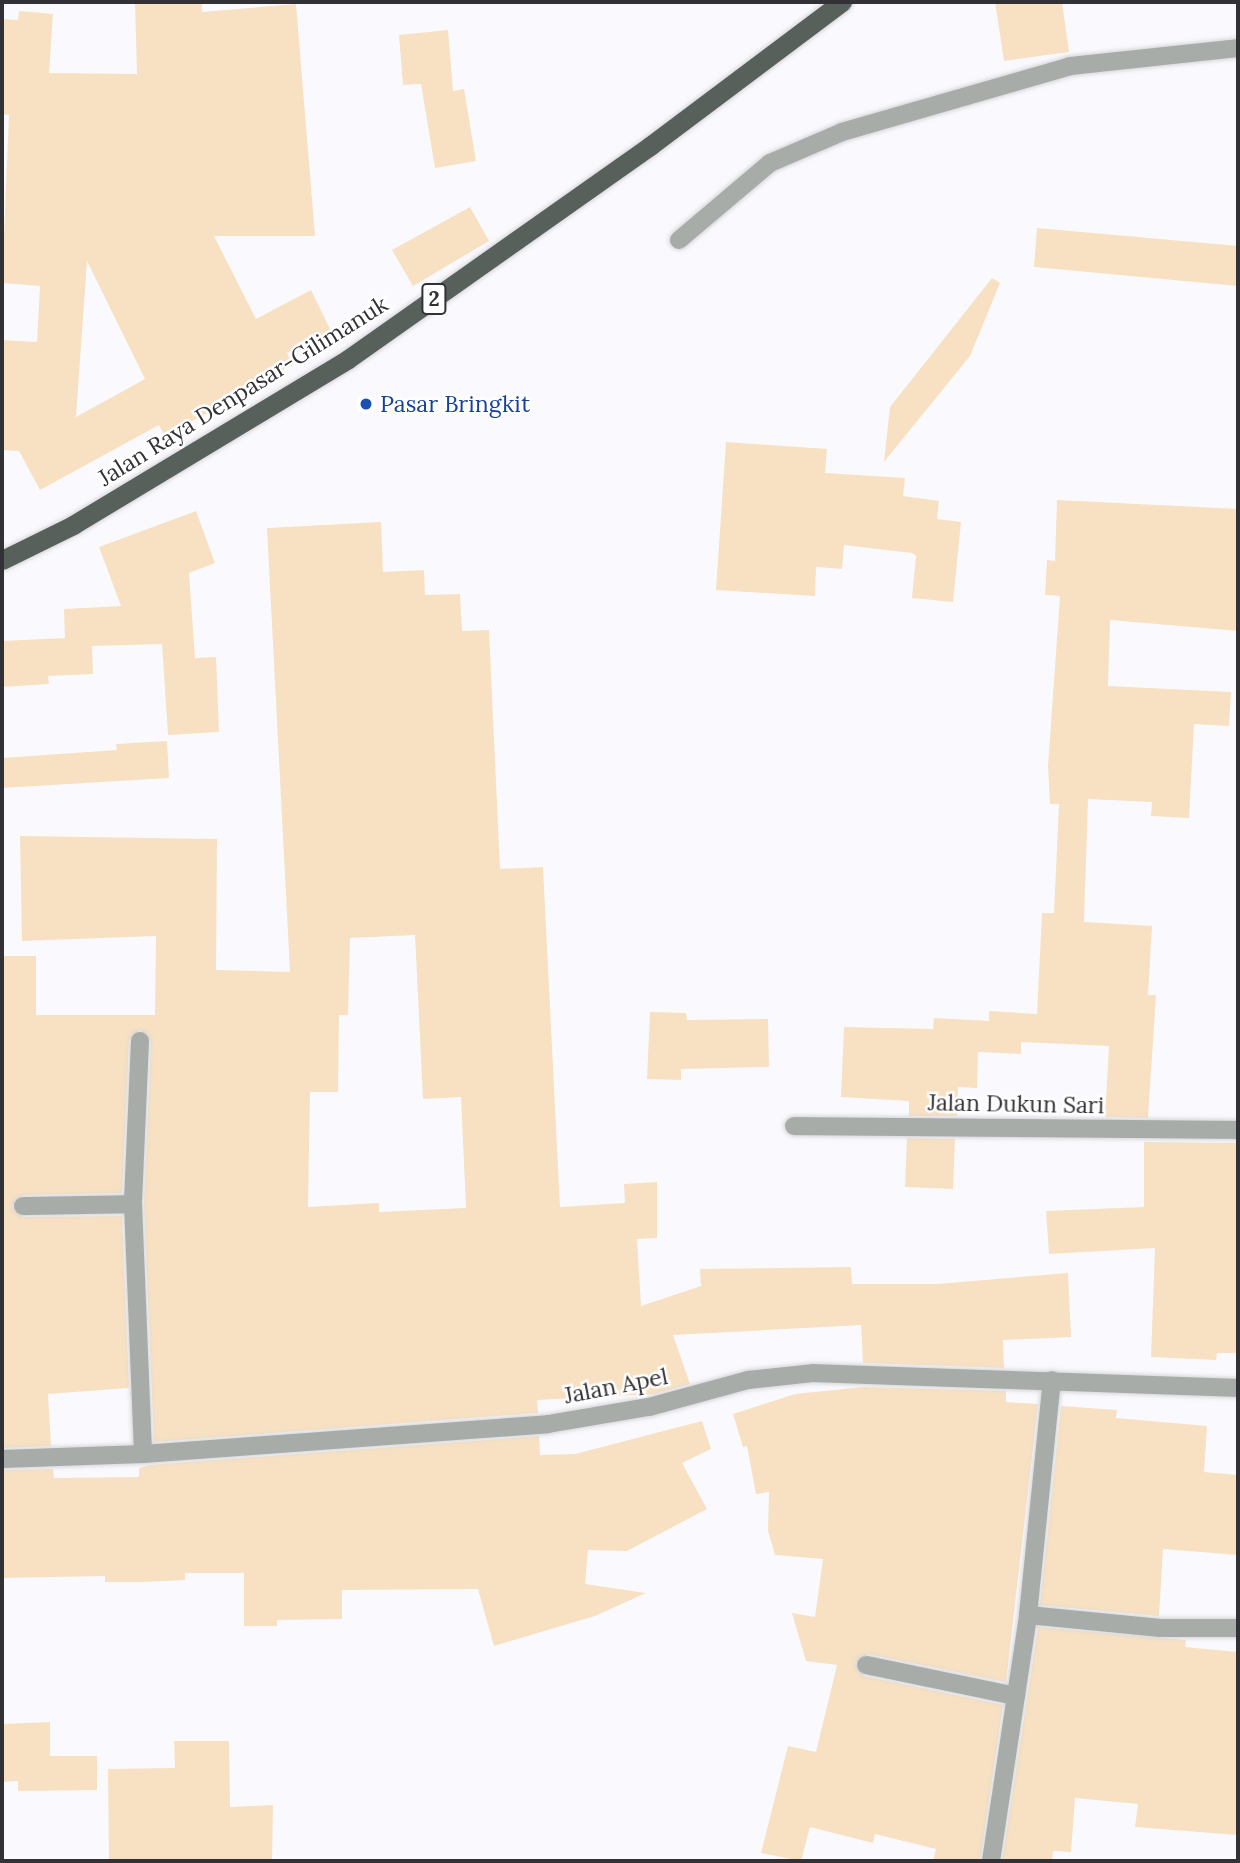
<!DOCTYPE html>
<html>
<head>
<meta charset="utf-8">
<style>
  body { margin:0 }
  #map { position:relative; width:1240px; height:1863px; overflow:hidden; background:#fafafe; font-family:Lora,serif }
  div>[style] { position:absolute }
  .building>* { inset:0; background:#f7e1c2 }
  .roads { filter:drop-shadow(0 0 2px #d6d6da) drop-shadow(0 0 2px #d6d6da) }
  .minor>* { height:18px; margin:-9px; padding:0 9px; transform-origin:9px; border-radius:9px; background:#a8aca9 }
  .trunk>* { height:19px; margin:-9.5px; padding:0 9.5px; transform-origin:9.5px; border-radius:9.5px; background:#58605c }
  .dots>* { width:19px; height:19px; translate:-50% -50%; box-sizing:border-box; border:4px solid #fff; border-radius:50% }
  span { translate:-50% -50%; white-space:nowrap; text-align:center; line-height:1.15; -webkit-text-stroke:5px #fff; paint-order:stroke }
  .shield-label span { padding:2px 5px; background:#fff; border:2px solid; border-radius:5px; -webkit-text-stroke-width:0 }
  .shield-label { font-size:21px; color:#323135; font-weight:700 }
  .street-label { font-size:23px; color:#323135 }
  .transit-label { font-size:23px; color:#164399 }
  .left { translate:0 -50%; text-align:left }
  .frame { position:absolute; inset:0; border:4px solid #323135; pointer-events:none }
</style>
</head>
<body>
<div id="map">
  <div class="building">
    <i style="clip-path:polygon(evenodd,135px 2px,202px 2px,202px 12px,296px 4px,315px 236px,214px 236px,256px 319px,311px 290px,331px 331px,287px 353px,293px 365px,232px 396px,234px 400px,164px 435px,159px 425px,40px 490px,19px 451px,2px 450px,2px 340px,37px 342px,40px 286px,2px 283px,9px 115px,2px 114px,2px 19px,18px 20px,19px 11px,53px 14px,49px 73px,137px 74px,135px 2px,87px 261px,145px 379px,76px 417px,87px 261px)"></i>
    <i style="clip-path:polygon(995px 2px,1062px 2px,1069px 52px,1004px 61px)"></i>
    <i style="clip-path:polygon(448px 30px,453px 91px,464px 89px,476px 161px,435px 168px,421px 84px,403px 85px,399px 35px)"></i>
    <i style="clip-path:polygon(470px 207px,489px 241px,413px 286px,392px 250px)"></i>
    <i style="clip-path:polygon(1037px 228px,1238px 246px,1238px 286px,1034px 267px)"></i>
    <i style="clip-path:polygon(992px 278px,1000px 283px,970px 356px,884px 462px,890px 407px)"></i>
    <i style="clip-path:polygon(726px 442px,827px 449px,825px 473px,905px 478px,903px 496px,939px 501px,937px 519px,961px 522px,953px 602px,912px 598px,916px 556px,912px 553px,844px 545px,842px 569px,816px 567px,815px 596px,716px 590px)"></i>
    <i style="clip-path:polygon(1057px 500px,1238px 509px,1238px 631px,1110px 620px,1108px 686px,1231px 692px,1229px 726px,1194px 724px,1189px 818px,1151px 816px,1152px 802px,1088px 799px,1084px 922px,1152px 926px,1148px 995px,1156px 995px,1148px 1118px,1105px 1117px,1109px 1046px,1021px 1042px,1021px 1054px,978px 1052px,977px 1088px,958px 1087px,957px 1116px,909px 1116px,909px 1101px,841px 1097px,844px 1027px,933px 1029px,934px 1018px,989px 1021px,989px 1011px,1037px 1014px,1042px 913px,1054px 913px,1059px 804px,1050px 804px,1048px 766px,1060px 596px,1045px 595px,1047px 560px,1055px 561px)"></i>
    <i style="clip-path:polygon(196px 511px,215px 563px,189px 573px,195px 658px,216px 657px,219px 732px,168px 735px,162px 644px,92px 646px,93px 674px,48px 676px,49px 684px,2px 687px,2px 641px,65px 638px,64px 609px,121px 606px,99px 547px)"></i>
    <i style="clip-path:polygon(evenodd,381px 522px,383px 572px,424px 570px,425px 595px,460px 594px,462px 631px,489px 630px,500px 869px,543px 867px,560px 1207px,625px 1203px,624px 1184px,657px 1182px,657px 1238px,637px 1239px,641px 1306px,701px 1286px,700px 1269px,851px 1267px,852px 1284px,937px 1284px,1068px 1273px,1071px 1337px,1003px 1340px,1004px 1368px,863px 1363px,861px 1325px,673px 1335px,690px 1384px,654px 1394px,537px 1400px,538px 1413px,154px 1442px,144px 1204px,151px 1041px,140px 1030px,129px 1041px,122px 1193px,23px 1195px,12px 1206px,23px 1217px,122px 1216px,129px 1388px,48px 1394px,51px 1446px,2px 1448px,2px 956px,36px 956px,36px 1015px,155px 1015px,156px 936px,22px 941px,20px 836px,217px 839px,216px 970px,290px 972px,267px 528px,381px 522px,415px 935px,423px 1099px,461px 1097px,466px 1208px,379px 1212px,379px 1203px,308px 1207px,310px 1092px,338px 1092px,339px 1015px,348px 1015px,350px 938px,415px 935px)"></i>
    <i style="clip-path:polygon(167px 741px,169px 778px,2px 788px,2px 758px,117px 750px,116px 744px)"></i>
    <i style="clip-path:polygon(650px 1012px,686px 1013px,687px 1020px,768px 1019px,769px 1067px,681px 1069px,681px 1080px,647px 1079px)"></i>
    <i style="clip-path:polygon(907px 1138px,955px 1139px,953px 1189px,905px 1187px)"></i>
    <i style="clip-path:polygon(1144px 1142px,1238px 1143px,1238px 1353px,1217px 1353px,1216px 1360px,1151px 1357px,1155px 1248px,1049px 1254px,1046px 1211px,1144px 1207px)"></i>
    <i style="clip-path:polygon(864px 1387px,1006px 1391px,1006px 1402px,1038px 1404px,1006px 1682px,868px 1654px,855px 1663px,864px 1676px,1003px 1705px,980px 1861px,933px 1861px,936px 1849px,875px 1834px,873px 1843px,810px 1827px,801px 1861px,761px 1853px,788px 1746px,816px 1752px,837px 1665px,806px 1661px,792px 1613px,815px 1617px,823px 1559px,775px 1555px,768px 1531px,769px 1492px,756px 1494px,747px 1446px,743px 1447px,733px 1414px,795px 1394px)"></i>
    <i style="clip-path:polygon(1061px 1406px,1117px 1410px,1116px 1418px,1207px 1426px,1204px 1472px,1238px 1475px,1238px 1555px,1163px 1549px,1159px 1616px,1040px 1605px)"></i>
    <i style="clip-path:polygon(702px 1421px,711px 1449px,682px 1463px,707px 1509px,627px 1551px,588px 1550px,585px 1584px,646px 1593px,595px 1616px,494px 1646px,478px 1589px,342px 1590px,342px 1619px,277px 1620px,277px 1626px,244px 1626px,244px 1573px,185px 1573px,185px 1580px,144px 1582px,105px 1582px,105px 1576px,2px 1578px,2px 1470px,53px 1469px,54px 1478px,139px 1477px,139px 1468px,150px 1465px,539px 1436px,540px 1455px,575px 1454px)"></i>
    <i style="clip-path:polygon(1038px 1627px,1186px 1640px,1185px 1647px,1238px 1652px,1238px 1835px,1135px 1827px,1138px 1804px,1075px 1798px,1071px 1852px,1053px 1851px,1052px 1861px,1002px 1861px)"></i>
    <i style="clip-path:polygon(50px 1722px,50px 1756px,97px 1756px,97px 1790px,18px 1791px,18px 1781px,2px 1782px,2px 1724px)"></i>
    <i style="clip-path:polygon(174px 1741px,229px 1741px,230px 1807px,273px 1805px,272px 1861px,109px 1861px,108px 1769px,175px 1768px)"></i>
  </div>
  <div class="roads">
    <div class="minor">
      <i style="left:679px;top:240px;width:119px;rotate:-40.2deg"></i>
      <i style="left:770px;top:163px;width:78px;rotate:-23.3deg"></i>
      <i style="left:842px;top:132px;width:237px;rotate:-16.1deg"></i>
      <i style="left:1070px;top:66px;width:169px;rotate:-6.1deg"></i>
      <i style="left:140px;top:1041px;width:163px;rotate:92.5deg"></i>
      <i style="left:133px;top:1204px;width:250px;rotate:87.7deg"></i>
      <i style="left:794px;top:1126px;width:444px;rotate:0.5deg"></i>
      <i style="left:23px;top:1206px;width:110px;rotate:-1deg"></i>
      <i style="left:2px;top:1459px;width:141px;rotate:-2deg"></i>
      <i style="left:143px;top:1454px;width:406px;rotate:-4.2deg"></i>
      <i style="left:548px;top:1424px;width:102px;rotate:-9.6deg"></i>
      <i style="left:649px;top:1407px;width:103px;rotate:-15.3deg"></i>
      <i style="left:748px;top:1380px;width:65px;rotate:-6.1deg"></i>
      <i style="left:813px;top:1373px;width:425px;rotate:2deg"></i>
      <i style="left:1028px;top:1615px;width:133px;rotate:5.6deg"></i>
      <i style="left:1160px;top:1628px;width:78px"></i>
      <i style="left:866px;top:1665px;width:153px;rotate:11.7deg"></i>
      <i style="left:991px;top:1861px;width:249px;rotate:-81.4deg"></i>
      <i style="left:1028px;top:1615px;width:236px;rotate:-84.2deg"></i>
    </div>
    <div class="trunk">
      <i style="left:2px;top:560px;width:79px;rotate:-26.2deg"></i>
      <i style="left:73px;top:525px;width:321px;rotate:-31.1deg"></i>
      <i style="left:348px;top:359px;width:370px;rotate:-35.2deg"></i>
      <i style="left:650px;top:146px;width:240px;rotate:-36.9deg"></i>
    </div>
  </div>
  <div class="dots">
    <i style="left:366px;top:404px;background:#1a4fb4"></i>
  </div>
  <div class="shield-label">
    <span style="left:434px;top:299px">2</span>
  </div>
  <div class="street-label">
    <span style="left:243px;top:391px;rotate:-32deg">Jalan Raya Denpasar-Gilimanuk</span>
    <span style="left:1016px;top:1104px;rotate:1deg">Jalan Dukun Sari</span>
    <span style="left:616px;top:1386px;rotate:-11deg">Jalan Apel</span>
  </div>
  <div class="transit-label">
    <span class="left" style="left:380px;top:404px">Pasar Bringkit</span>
  </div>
  <div class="frame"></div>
</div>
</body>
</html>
